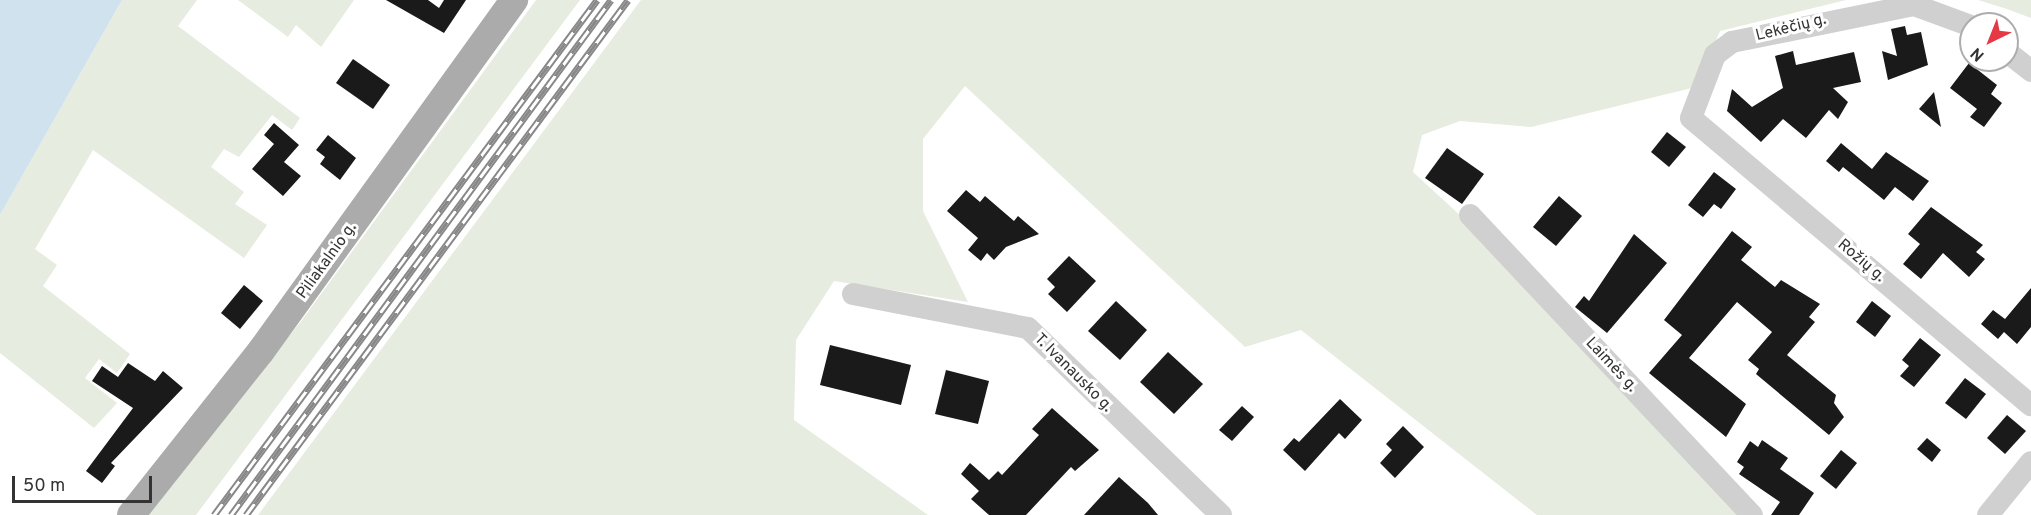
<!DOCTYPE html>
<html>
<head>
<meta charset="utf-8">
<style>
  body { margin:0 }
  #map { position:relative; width:2031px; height:515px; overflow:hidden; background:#fff; font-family:Overpass,sans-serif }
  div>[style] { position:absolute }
  .green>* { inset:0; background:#e6ecdf }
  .water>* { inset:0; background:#cfe2ee }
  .building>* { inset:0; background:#1a1a1a }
  .minor>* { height:22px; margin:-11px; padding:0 11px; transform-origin:11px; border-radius:11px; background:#d0d0d0 }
  .major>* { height:28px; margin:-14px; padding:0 14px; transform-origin:14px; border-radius:14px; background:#ababab }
  .rail>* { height:7px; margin-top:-3.5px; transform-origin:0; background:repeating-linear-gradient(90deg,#fff 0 14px,#888 0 28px); box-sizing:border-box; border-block:2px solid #888 }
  span { translate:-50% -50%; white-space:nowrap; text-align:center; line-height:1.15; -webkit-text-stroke:6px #fff; paint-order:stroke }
  .street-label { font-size:16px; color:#333 }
  .north { position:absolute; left:1959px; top:12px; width:60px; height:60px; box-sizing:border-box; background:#fff; border:2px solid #adadad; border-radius:50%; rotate:223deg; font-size:16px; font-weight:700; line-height:24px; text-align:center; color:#333 }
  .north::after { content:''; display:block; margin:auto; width:21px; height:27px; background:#e63946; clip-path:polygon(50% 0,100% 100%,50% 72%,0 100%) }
  .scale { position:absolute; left:12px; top:476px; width:140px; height:27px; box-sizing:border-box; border:3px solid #333; border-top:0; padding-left:8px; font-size:18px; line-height:21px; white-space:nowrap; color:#333; -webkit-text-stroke:4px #fff; paint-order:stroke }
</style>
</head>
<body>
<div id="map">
  <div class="green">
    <i style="clip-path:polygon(122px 0,197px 0,178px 26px,300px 118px,292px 130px,272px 115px,239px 157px,224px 149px,211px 167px,244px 192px,235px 204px,267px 225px,244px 258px,93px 150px,35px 249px,57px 265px,43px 286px,130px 354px,117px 373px,99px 359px,85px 378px,117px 403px,94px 428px,0 353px,0 215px)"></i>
    <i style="clip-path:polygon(238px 0,354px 0,321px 47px,296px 25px,288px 37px)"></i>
    <i style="clip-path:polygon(536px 0,580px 0,196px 515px,146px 515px,302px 320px)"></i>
    <i style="clip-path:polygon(641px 0,1846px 0,1720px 31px,1696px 87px,1531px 127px,1460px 121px,1422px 135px,1413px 172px,1476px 230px,1738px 515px,1537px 515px,1301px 330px,1245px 347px,965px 86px,923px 139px,923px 211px,968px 302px,834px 281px,796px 340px,794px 420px,928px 515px,258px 515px)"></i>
    <i style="clip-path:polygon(1978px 0,2031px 0,2031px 18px,2007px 9px)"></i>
  </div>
  <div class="water">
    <i style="clip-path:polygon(0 0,122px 0,0 215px)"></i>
  </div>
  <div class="building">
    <i style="clip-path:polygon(386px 0,428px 0,439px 8px,444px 0,466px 0,444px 33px)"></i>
    <i style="clip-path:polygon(1905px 26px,1907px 35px,1921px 32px,1928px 65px,1888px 80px,1882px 51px,1897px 56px,1891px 29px)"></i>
    <i style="clip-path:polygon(1793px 51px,1796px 65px,1854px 52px,1861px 82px,1833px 88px,1848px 102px,1838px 119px,1829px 110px,1806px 138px,1783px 119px,1761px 142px,1727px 111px,1732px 89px,1752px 107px,1783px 88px,1775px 56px)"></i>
    <i style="clip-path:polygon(353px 59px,390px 85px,373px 109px,336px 83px)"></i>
    <i style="clip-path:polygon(1969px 63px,1997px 85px,1991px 94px,2002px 103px,1984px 127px,1970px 117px,1977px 109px,1950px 88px)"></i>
    <i style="clip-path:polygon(1934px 92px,1941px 127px,1919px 109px)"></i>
    <i style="clip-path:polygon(274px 123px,299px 145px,284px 162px,301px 176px,283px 196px,252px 169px,274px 144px,264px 135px)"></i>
    <i style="clip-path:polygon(1667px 132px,1686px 147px,1669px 167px,1651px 152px)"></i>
    <i style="clip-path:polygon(328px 135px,356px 158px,340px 180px,320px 164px,325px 157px,316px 150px)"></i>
    <i style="clip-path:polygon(1841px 143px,1872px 169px,1886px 152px,1929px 181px,1913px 201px,1895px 187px,1884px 200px,1843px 167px,1839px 172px,1826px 161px)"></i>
    <i style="clip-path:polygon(1447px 148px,1484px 174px,1462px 204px,1425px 178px)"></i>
    <i style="clip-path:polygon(1714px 172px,1736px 189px,1721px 209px,1714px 204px,1703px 217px,1688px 205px)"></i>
    <i style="clip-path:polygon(966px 190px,980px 202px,985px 196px,1014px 221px,1018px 216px,1039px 234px,1006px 247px,994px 260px,987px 253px,981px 261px,968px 250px,978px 238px,947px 211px)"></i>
    <i style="clip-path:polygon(1559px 196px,1582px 216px,1556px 246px,1533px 227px)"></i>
    <i style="clip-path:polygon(1931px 207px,1983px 245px,1976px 252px,1985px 259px,1969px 277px,1943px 253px,1921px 279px,1903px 264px,1920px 244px,1908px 234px)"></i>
    <i style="clip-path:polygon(1732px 231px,1752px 247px,1741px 260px,1775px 287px,1781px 280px,1820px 304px,1809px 317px,1815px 322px,1787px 355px,1836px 395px,1834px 403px,1844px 417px,1829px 435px,1756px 374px,1759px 369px,1748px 360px,1772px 332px,1737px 302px,1689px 358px,1746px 404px,1726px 437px,1649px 373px,1682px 335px,1664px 320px)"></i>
    <i style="clip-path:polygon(1634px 234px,1667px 263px,1607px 333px,1575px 307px,1584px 296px,1589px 301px)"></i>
    <i style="clip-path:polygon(1069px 256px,1096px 281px,1067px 312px,1048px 294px,1055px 287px,1047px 279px)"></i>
    <i style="clip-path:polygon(244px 285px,263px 301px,240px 329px,221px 313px)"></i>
    <i style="clip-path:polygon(2031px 288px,2031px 327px,2017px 344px,2004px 332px,1998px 339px,1981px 324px,1993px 310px,2005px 319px)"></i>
    <i style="clip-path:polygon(1116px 301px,1147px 330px,1120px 360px,1088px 331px)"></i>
    <i style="clip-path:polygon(1872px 301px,1891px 316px,1875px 337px,1856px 322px)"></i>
    <i style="clip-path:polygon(1920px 338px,1941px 355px,1914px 387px,1900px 376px,1909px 366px,1902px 360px)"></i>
    <i style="clip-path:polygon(830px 345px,911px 365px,901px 405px,820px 385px)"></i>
    <i style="clip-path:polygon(1168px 352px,1203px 384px,1174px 414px,1140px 382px)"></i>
    <i style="clip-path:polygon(128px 363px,155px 381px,163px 371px,183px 388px,111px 463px,115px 466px,102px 483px,86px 471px,133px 408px,92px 381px,102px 366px,118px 377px)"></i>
    <i style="clip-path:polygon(946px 370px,989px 381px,978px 424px,935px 414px)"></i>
    <i style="clip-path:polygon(1965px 378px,1986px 394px,1966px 419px,1945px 403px)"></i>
    <i style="clip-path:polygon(1340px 399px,1362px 420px,1345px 439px,1339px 433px,1305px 471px,1283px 450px,1294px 438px,1299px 442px)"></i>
    <i style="clip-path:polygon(1242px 406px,1254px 417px,1232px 441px,1219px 430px)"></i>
    <i style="clip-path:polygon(1052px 408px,1099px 450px,1075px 471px,1071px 467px,1026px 515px,989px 515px,971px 499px,979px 491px,961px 474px,970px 463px,989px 480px,998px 471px,1002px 475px,1039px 435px,1032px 429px)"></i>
    <i style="clip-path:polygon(2007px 415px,2026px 431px,2005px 454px,1987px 438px)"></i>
    <i style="clip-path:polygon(1403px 426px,1424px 447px,1395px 478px,1380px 463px,1392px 450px,1386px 444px)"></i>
    <i style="clip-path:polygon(1927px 438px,1941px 450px,1932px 462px,1917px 449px)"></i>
    <i style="clip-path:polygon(1762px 440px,1788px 458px,1780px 469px,1814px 493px,1799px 515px,1771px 515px,1780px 502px,1739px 474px,1744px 467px,1737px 462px,1750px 441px,1758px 447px)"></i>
    <i style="clip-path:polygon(1841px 450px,1857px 463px,1836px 489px,1820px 476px)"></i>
    <i style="clip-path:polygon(1119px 477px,1148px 503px,1158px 515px,1084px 515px)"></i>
  </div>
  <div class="minor">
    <i style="left:1971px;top:26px;width:61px;rotate:-159.8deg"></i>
    <i style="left:1914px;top:5px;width:186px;rotate:168.5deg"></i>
    <i style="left:1732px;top:42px;width:21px;rotate:143deg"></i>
    <i style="left:1715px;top:55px;width:67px;rotate:110.9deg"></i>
    <i style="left:1691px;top:118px;width:445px;rotate:40.2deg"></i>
    <i style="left:2007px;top:52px;width:31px;rotate:38deg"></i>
    <i style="left:1470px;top:215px;width:412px;rotate:46.8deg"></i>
    <i style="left:853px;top:294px;width:178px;rotate:11deg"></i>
    <i style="left:1028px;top:328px;width:269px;rotate:44.1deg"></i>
    <i style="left:1988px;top:515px;width:68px;rotate:-50.9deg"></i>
  </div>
  <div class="major">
    <i style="left:131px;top:515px;width:209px;rotate:-51.6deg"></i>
    <i style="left:261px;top:351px;width:433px;rotate:-54.2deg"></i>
  </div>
  <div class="rail">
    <i style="left:214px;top:515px;width:642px;rotate:-53.36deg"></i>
    <i style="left:231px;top:515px;width:640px;rotate:-53.58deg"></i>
    <i style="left:246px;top:515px;width:641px;rotate:-53.43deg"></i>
  </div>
  <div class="street-label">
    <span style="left:1791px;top:28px;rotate:-14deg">Lekėčių g.</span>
    <span style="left:327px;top:261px;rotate:-54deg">Piliakalnio g.</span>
    <span style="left:1861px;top:261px;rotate:40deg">Rožių g.</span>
    <span style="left:1611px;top:365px;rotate:47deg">Laimės g.</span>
    <span style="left:1073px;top:373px;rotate:45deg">T. Ivanausko g.</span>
  </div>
  <div class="north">N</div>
  <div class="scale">50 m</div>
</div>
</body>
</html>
